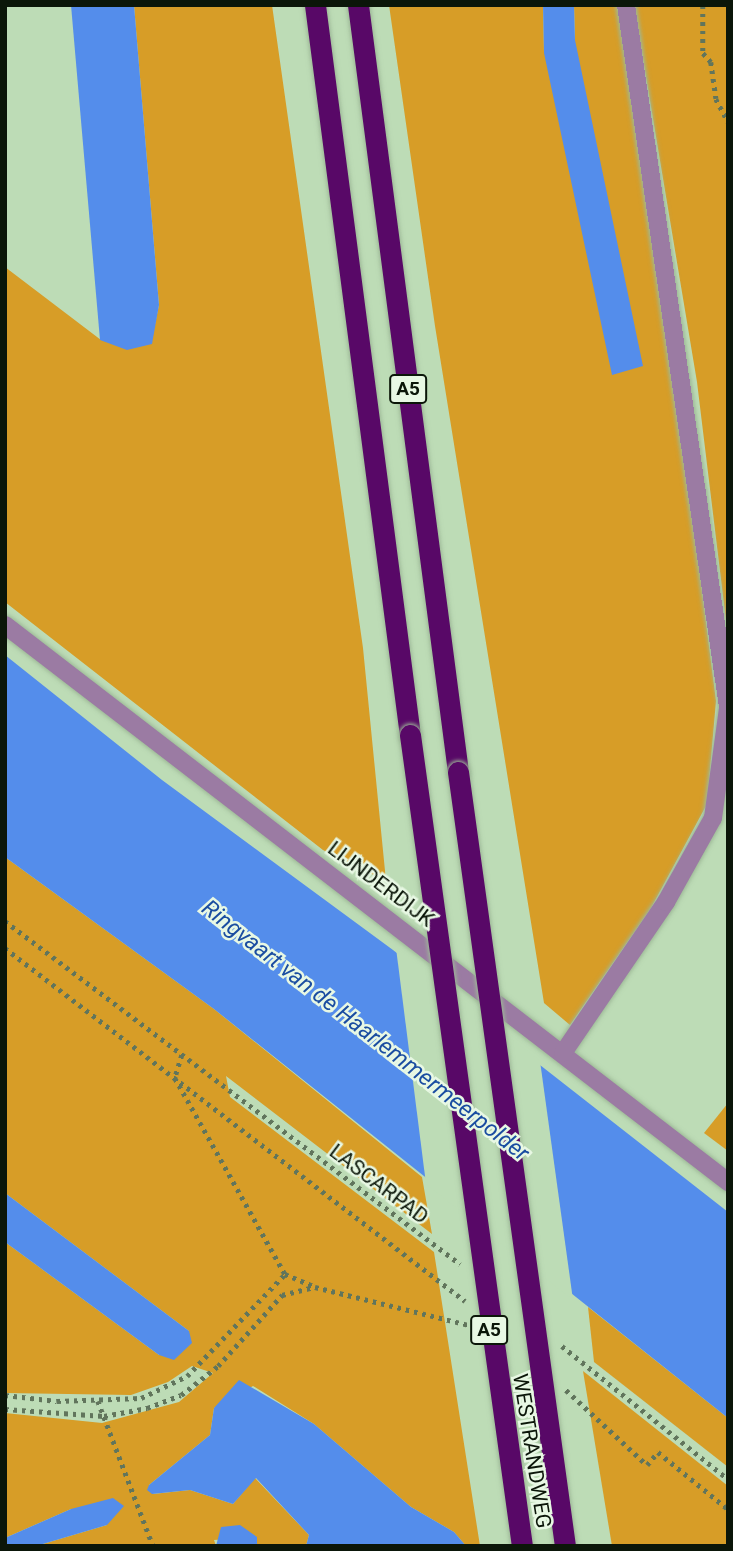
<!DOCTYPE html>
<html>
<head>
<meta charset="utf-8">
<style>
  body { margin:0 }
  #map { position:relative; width:733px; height:1551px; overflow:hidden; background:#bddcb6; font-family:Roboto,sans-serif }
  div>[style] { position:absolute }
  .green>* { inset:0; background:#d79d27 }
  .water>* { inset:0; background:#548deb }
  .pier>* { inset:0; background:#bddcb6 }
  .path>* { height:4.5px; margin-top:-2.25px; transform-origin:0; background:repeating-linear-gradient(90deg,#61755c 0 3.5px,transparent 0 8.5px) }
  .roads { filter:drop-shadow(0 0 2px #9db897) drop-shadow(0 0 2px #9db897) }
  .minor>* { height:18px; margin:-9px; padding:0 9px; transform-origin:9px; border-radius:9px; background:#9b7ba3 }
  .highway>* { height:21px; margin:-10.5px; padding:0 10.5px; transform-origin:10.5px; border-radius:10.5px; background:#580867 }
  .bridges { filter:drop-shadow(0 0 2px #9db897) drop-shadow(0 0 2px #9db897) }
  .highway-bridge>* { height:21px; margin:-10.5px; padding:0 10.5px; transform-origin:10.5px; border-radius:10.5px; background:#580867 }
  span { translate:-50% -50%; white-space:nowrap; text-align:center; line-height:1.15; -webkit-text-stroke:5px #e8f8e4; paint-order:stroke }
  .shield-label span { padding:2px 5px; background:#e8f8e4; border:2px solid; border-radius:5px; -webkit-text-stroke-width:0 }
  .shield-label { font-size:19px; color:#0b1609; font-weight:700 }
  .street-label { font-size:21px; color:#0b1609 }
  .water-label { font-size:23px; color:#1a4da1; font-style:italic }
  .frame { position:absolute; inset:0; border:7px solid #0b1609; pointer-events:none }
</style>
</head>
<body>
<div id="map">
  <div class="green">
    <i style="clip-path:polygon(134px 5px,272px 5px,363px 648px,386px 881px,323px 850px,5px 602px,5px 267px,101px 340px,151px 343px,159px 305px)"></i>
    <i style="clip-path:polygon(389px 5px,543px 5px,544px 53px,575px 40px,574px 5px,617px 5px,621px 30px,675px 379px,716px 701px,707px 804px,651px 908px,570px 1025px,544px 1003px,435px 326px)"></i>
    <i style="clip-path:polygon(634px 5px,728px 5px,728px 637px,697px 382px)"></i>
    <i style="clip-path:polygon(5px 857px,214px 1009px,422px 1177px,432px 1234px,226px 1076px,230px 1097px,434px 1252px,480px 1546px,466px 1546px,454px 1532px,411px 1507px,314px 1424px,253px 1386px,214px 1408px,210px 1435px,149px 1485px,153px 1494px,190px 1490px,233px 1504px,255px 1478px,309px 1535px,306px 1546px,257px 1546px,257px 1537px,214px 1540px,216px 1546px,36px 1546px,107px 1525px,71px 1509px,5px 1538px,5px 1413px,102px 1423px,179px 1402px,213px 1373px,192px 1366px,168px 1382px,131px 1395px,5px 1393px,5px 1242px,159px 1355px,189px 1331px,5px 1193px)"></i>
    <i style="clip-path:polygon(728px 1103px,728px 1151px,704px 1133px)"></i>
    <i style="clip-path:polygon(588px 1307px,728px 1418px,728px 1467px,594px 1362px)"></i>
    <i style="clip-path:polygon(583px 1371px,728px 1486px,728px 1546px,612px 1546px)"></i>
  </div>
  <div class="water">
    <i style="clip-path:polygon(71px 5px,134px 5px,159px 305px,152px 344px,127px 350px,100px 340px)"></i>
    <i style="clip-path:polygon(543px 5px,574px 5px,575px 40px,643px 366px,612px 375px,544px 53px)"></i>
    <i style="clip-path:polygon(5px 655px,162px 780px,393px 950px,728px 1212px,728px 1418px,214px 1009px,5px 857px)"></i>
    <i style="clip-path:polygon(5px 1193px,189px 1331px,192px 1343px,174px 1360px,159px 1355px,5px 1242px)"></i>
    <i style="clip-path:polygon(239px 1380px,314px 1424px,411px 1507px,454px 1532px,466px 1546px,306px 1546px,309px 1535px,256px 1478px,233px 1504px,190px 1490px,152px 1494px,147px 1490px,149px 1485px,210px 1435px,214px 1408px)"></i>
    <i style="clip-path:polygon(113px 1498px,124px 1506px,107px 1525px,36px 1546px,5px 1546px,5px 1538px,71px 1509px)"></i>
    <i style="clip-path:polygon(240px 1525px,257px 1537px,257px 1546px,216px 1546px,221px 1527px)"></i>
  </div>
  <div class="pier">
    <i style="clip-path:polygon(396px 948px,540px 1061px,573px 1300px,426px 1184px)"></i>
  </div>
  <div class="path">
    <i style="left:703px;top:5px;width:48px;rotate:90deg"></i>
    <i style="left:703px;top:53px;width:12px;rotate:48deg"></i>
    <i style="left:711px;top:62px;width:37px;rotate:82deg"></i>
    <i style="left:716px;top:99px;width:26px;rotate:62deg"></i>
    <i style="left:5px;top:921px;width:570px;rotate:37.01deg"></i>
    <i style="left:5px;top:948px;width:580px;rotate:37.5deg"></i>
    <i style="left:182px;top:1055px;width:24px;rotate:107deg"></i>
    <i style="left:175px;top:1078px;width:225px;rotate:60.7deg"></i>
    <i style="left:285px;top:1274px;width:33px;rotate:23deg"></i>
    <i style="left:315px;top:1287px;width:159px;rotate:13.9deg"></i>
    <i style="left:562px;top:1346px;width:213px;rotate:38.7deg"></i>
    <i style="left:566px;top:1390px;width:110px;rotate:42.8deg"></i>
    <i style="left:647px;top:1465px;width:17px;rotate:-50deg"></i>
    <i style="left:658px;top:1452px;width:90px;rotate:39.2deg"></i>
    <i style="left:5px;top:1395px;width:52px;rotate:6.6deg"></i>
    <i style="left:57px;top:1401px;width:84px;rotate:-2deg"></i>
    <i style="left:141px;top:1398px;width:51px;rotate:-25.6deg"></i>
    <i style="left:187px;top:1376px;width:141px;rotate:-46.1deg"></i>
    <i style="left:98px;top:1401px;width:155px;rotate:69.2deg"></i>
    <i style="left:5px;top:1409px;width:99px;rotate:4deg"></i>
    <i style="left:104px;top:1416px;width:44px;rotate:-10.5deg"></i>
    <i style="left:147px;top:1408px;width:36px;rotate:-21deg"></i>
    <i style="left:181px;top:1395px;width:47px;rotate:-38.1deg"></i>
    <i style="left:218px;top:1366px;width:96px;rotate:-48deg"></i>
    <i style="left:282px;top:1295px;width:34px;rotate:-14deg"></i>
  </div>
  <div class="roads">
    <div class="minor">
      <i style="left:626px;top:5px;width:709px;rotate:81.73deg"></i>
      <i style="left:5px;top:625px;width:913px;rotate:37.61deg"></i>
      <i style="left:563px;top:1053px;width:183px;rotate:-55.7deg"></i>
      <i style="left:666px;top:902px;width:96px;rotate:-60.8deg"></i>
      <i style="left:713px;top:818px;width:111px;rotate:-82.2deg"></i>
    </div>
    <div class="highway">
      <i style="left:315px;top:5px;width:736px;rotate:82.59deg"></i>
      <i style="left:358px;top:5px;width:773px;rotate:82.57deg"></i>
    </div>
  </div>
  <div class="bridges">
    <div class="highway-bridge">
      <i style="left:410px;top:735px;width:819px;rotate:82.14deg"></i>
      <i style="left:458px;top:772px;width:781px;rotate:82.13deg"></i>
    </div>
  </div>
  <div class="shield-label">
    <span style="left:408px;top:389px">A5</span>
    <span style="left:489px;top:1330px">A5</span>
  </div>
  <div class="street-label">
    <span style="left:381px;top:884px;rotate:37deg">LIJNDERDIJK</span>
    <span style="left:379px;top:1184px;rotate:37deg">LASCARPAD</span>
    <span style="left:532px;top:1451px;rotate:81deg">WESTRANDWEG</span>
  </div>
  <div class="water-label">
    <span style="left:365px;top:1031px;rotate:38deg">Ringvaart van de Haarlemmermeerpolder</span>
  </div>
  <div class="frame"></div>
</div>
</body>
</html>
